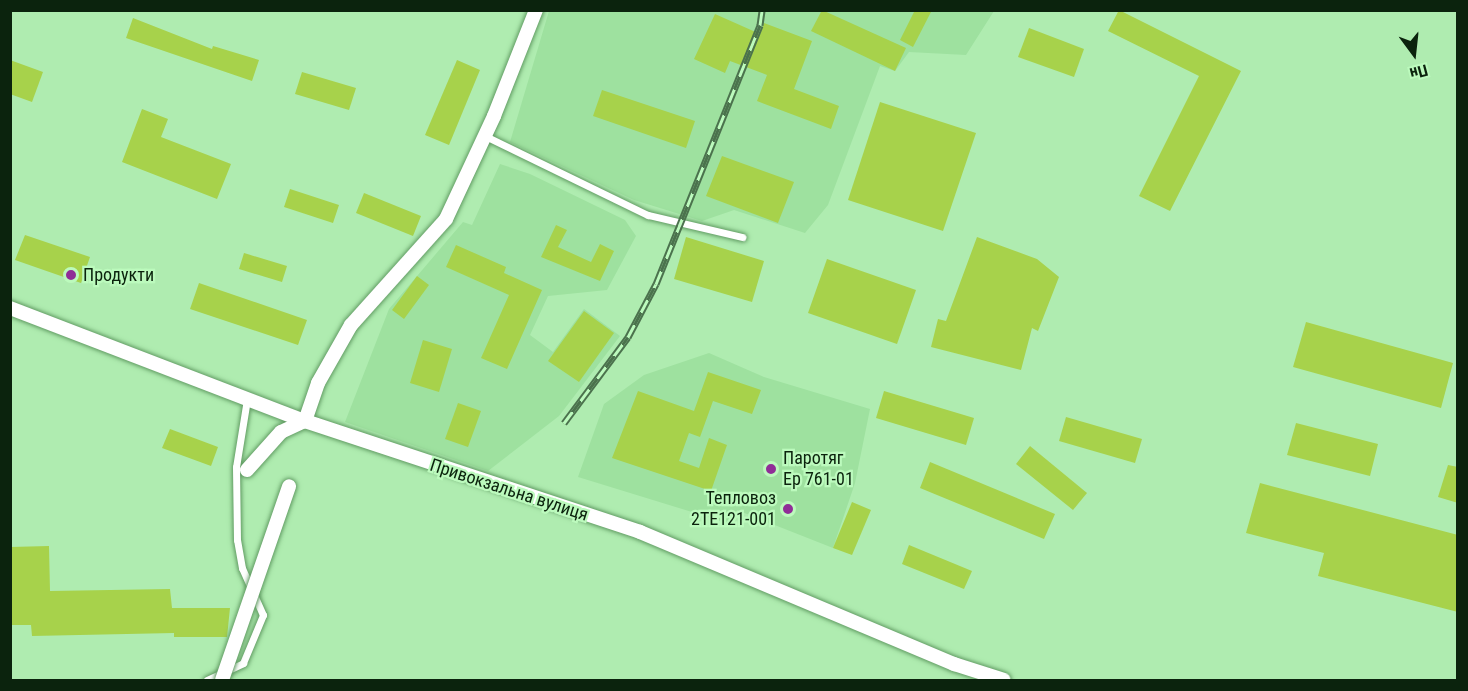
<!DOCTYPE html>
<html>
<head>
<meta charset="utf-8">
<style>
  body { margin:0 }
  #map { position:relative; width:1468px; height:691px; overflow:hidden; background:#afecb0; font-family:"Roboto Condensed",sans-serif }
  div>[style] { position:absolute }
  .built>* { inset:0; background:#9ee19f }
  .building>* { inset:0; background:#a7d24b }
  .roads { filter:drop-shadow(0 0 2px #619c63) drop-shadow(0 0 2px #619c63) }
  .lane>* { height:7px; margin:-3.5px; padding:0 3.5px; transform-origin:3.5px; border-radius:3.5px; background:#fff }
  .street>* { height:14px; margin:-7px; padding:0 7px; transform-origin:7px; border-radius:7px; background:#fff }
  .rail>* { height:7px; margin-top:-3.5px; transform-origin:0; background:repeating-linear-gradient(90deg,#bcfabd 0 14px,#4b724d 0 28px); box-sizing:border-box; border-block:2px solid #4b724d }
  .bridges { filter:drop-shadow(0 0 2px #619c63) drop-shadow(0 0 2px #619c63) }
  .street-bridge>* { height:14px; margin:-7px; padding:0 7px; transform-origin:7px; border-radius:7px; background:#fff }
  .dots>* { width:16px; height:16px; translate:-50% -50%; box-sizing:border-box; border:3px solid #bcfabd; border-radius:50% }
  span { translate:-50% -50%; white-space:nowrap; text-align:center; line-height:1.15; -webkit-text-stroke:4.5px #bcfabd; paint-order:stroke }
  .poi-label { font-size:18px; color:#0b230d }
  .left { translate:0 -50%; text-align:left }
  .right { translate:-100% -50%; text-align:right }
  .street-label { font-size:18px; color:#0b230d }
  .frame { position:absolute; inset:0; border:12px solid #0b230d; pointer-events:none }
  .north { position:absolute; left:1384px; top:24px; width:60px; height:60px; -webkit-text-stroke:4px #bcfabd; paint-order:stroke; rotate:165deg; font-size:16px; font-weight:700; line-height:24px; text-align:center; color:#0b230d }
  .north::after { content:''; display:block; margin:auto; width:21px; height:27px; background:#0b230d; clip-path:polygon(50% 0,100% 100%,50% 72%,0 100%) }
</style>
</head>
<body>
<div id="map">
  <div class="built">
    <i style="clip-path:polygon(549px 11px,994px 11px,966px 55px,909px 52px,895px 71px,880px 66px,828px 205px,805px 233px,734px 210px,702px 221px,634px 200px,510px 142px)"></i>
    <i style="clip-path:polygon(500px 164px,530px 174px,625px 220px,636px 236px,607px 290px,548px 296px,530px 335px,553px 352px,584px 309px,620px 336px,559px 416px,488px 471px,345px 422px,389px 309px,463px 222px,472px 225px)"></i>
    <i style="clip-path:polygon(709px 353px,764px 377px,870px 409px,855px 483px,833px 548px,737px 510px,731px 524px,578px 477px,604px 404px,644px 375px)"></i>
  </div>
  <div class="building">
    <i style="clip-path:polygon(822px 10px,906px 48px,895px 71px,811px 31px)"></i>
    <i style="clip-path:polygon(915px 10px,932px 10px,913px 47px,900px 40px)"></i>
    <i style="clip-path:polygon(1119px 10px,1241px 71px,1170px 211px,1139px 196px,1199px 76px,1108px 31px)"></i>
    <i style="clip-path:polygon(715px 14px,760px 34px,764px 23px,812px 41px,794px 89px,839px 106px,831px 129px,757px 101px,767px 75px,730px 61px,725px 73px,694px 59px)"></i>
    <i style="clip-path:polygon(133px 18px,212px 49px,213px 46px,259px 60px,252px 81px,126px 38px)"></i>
    <i style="clip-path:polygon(1029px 28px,1084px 49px,1074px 77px,1018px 57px)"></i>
    <i style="clip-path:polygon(10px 60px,43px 72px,32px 102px,10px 94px)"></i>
    <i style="clip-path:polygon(457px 60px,480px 70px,449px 145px,425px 135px)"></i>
    <i style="clip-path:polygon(302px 72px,356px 88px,349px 110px,295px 94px)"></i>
    <i style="clip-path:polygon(602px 90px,695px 121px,686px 148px,593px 116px)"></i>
    <i style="clip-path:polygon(880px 102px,976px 133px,943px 231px,848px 200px)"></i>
    <i style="clip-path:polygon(142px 109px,168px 119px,161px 137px,231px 164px,217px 199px,122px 162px)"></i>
    <i style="clip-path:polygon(722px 156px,794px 182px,778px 223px,706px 196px)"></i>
    <i style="clip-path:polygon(290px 189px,339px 205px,333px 223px,284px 207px)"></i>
    <i style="clip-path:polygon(364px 193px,421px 216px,413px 236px,356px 213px)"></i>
    <i style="clip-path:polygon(556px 225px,567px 230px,558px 247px,591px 262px,600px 244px,614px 251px,600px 281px,541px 257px)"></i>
    <i style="clip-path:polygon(25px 235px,90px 257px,81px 283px,15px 260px)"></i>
    <i style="clip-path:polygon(686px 237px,764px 261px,752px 302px,674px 279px)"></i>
    <i style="clip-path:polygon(977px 237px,1037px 259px,1059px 277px,1038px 331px,1032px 328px,1021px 370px,931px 347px,938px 319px,946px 321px)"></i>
    <i style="clip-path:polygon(456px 245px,506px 267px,504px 273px,542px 290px,507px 369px,481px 358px,509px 295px,446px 267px)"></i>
    <i style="clip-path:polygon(244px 253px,287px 266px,282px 282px,239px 269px)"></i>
    <i style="clip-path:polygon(827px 259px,916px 290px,897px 344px,808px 313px)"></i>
    <i style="clip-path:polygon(417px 276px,429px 285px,404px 319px,392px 310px)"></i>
    <i style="clip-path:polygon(199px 283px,307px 320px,298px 345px,190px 309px)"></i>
    <i style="clip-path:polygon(584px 311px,614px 333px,579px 382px,548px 361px)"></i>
    <i style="clip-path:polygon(1306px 322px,1453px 363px,1441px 408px,1293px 367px)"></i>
    <i style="clip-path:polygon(423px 340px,452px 349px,439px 392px,410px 383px)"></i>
    <i style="clip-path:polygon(708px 372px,761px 390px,752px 414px,713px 401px,700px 437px,689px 433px,679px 461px,699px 468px,709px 438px,727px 445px,711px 491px,612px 458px,638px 391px,694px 411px)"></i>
    <i style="clip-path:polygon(884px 391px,974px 418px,966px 445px,876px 418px)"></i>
    <i style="clip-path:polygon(458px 403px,481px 411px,468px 447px,445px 439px)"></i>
    <i style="clip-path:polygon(1066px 417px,1142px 439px,1135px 463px,1059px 441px)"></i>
    <i style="clip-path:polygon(1296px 423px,1378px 444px,1370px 476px,1287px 455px)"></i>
    <i style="clip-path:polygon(170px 429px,218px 447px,211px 466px,162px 448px)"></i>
    <i style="clip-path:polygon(1030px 446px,1087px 493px,1073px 510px,1016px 464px)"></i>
    <i style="clip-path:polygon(930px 462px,1055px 514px,1044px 539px,920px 488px)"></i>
    <i style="clip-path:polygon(1448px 465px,1458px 467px,1458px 503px,1438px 497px)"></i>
    <i style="clip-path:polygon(1260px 483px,1458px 535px,1458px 612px,1318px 576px,1324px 553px,1246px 533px)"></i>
    <i style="clip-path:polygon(852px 502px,871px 510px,852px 555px,833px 548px)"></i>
    <i style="clip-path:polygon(909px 545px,972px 571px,964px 589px,902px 564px)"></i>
    <i style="clip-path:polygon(49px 546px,50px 591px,170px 589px,172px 608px,230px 608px,227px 637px,174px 637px,174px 633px,32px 636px,31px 625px,10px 625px,10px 547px)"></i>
  </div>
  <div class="roads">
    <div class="lane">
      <i style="left:485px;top:136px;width:181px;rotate:25.9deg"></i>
      <i style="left:648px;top:215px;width:97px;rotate:13.2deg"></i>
      <i style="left:207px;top:680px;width:40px;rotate:-25deg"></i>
      <i style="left:243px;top:663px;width:52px;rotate:-67.4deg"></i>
      <i style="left:263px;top:615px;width:51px;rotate:-114.1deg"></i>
      <i style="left:242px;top:568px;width:28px;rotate:-100deg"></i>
      <i style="left:237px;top:540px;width:73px;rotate:-90.8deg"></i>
      <i style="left:236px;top:467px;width:69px;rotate:-80.8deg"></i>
    </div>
    <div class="street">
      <i style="left:10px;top:308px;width:316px;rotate:21deg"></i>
      <i style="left:305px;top:421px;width:353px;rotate:18.3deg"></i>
      <i style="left:640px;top:532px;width:341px;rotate:22.8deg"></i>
      <i style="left:954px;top:664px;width:52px;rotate:17.7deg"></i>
      <i style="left:247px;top:470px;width:51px;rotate:-48.2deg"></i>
      <i style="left:281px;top:432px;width:26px;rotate:-25deg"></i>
      <i style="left:305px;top:421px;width:40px;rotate:-71.1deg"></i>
      <i style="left:318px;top:383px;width:67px;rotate:-60.4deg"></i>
      <i style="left:351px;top:325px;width:142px;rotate:-48.1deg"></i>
      <i style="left:446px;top:219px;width:114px;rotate:-65deg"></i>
      <i style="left:494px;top:116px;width:114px;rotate:-68.4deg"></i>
    </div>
  </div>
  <div class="rail">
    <i style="left:564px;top:423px;width:107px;rotate:-53.3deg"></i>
    <i style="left:628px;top:337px;width:60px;rotate:-62.2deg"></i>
    <i style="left:656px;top:284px;width:279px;rotate:-68.1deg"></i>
    <i style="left:760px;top:25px;width:15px;rotate:-82deg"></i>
  </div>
  <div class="bridges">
    <div class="street-bridge">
      <i style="left:222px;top:680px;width:205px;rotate:-70.9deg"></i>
    </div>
  </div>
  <div class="dots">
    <i style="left:71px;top:275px;background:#902e97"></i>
    <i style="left:771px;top:469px;background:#902e97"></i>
    <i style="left:788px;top:509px;background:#902e97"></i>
  </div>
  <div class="poi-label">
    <span class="left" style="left:83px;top:275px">Продукти</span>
    <span class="left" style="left:783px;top:469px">Паротяг<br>Ер 761-01</span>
    <span class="right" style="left:776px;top:509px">Тепловоз<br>2ТЕ121-001</span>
  </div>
  <div class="street-label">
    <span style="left:509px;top:490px;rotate:18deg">Привокзальна вулиця</span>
  </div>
  <div class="frame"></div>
  <div class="north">Пн</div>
</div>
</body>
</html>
